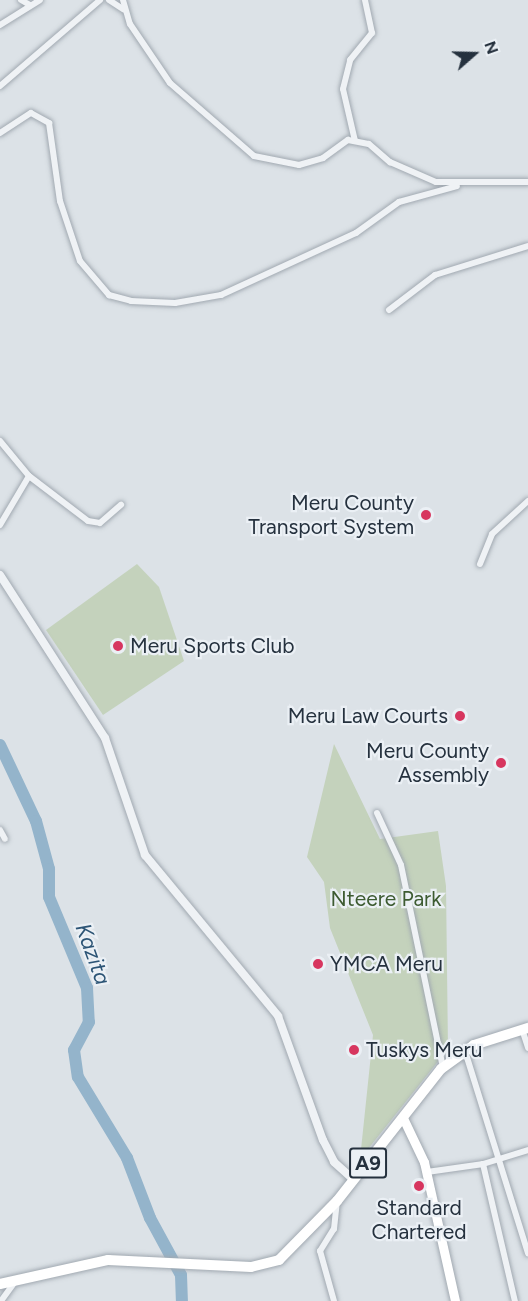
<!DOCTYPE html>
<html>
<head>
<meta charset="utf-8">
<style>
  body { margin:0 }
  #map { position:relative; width:528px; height:1301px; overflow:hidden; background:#dce2e7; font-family:Figtree,sans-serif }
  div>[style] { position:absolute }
  .green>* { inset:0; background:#c4d2bc }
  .river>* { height:12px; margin:-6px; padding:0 6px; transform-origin:6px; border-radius:6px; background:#94b4cb }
  .roads { filter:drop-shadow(0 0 2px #a1a9b1) drop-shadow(0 0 2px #a1a9b1) }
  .minor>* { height:6px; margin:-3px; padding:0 3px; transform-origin:3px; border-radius:3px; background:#eff2f5 }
  .tertiary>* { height:8px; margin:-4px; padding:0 4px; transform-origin:4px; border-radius:4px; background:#eff2f5 }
  .secondary>* { height:9px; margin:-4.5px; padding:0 4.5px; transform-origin:4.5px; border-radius:4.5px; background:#fff }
  .trunk>* { height:10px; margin:-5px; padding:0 5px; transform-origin:5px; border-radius:5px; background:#fff }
  .dots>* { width:16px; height:16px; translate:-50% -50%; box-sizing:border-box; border:3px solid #ebf0f5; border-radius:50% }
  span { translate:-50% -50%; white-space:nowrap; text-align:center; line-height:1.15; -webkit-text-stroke:4.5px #ebf0f5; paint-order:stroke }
  .shield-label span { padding:2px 4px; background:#ebf0f5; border:2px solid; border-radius:4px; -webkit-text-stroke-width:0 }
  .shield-label { font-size:20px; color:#25313e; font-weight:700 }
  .poi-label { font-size:21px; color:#25313e }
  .right { translate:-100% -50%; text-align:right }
  .left { translate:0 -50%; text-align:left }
  .park-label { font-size:21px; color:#3d5b31 }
  .water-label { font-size:22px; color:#2c5475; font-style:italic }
  .north { position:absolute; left:444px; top:24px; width:60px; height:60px; -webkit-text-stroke:4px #ebf0f5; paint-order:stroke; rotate:70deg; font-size:16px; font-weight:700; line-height:24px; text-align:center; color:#25313e }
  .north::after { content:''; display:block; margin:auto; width:21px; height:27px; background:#25313e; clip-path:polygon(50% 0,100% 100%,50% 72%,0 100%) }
</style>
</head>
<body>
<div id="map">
  <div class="green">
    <i style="clip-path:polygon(137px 564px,159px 587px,184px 661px,103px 715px,46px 630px)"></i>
    <i style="clip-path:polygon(334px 744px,380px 839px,438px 831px,446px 886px,448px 1049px,360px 1159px,373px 1035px,330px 928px,324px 882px,307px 857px)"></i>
  </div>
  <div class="river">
    <i style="left:0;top:745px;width:84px;rotate:64.7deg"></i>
    <i style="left:36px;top:821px;width:50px;rotate:74.8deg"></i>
    <i style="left:49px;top:869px;width:28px;rotate:90deg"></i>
    <i style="left:49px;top:897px;width:99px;rotate:67.3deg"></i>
    <i style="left:87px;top:988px;width:34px;rotate:87deg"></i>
    <i style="left:89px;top:1022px;width:32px;rotate:118deg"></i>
    <i style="left:74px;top:1050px;width:27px;rotate:82deg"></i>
    <i style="left:78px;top:1077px;width:95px;rotate:58.8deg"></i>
    <i style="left:127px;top:1158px;width:64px;rotate:69deg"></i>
    <i style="left:150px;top:1218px;width:65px;rotate:61.5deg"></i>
    <i style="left:181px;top:1275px;width:26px;rotate:88deg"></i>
  </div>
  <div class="roads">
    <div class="minor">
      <i style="left:21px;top:0;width:10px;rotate:29deg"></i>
      <i style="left:109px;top:0;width:17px;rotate:33deg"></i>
      <i style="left:123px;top:0;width:25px;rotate:74deg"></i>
      <i style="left:130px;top:24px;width:71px;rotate:55.9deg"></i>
      <i style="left:170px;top:83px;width:111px;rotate:41deg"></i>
      <i style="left:254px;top:156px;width:46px;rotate:11.3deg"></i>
      <i style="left:299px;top:165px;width:25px;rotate:-16deg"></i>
      <i style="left:323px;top:158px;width:31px;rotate:-36deg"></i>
      <i style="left:348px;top:140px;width:21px;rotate:11deg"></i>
      <i style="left:369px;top:144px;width:28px;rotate:41deg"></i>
      <i style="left:390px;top:162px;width:50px;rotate:23.5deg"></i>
      <i style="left:436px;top:182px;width:92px"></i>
      <i style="left:0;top:25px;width:47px;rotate:-32deg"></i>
      <i style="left:0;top:86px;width:132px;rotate:-40.7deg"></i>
      <i style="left:0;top:133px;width:37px;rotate:-33deg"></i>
      <i style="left:31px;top:113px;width:21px;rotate:29deg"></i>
      <i style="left:49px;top:123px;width:79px;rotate:82deg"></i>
      <i style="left:60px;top:201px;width:63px;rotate:71.6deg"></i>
      <i style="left:80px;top:261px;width:45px;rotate:49.5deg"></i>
      <i style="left:109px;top:295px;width:23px;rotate:15deg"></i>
      <i style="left:131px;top:301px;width:44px;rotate:2.6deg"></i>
      <i style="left:175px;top:303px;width:47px;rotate:-9.9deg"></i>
      <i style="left:221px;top:295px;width:149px;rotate:-24.7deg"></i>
      <i style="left:356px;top:233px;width:53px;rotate:-35.8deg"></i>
      <i style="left:399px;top:202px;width:60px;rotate:-15.4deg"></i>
      <i style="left:355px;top:141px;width:53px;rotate:-103deg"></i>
      <i style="left:343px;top:89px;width:30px;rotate:-76deg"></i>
      <i style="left:350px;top:60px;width:35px;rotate:-51deg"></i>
      <i style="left:372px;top:33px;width:34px;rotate:-102deg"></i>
      <i style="left:389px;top:310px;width:58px;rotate:-37.3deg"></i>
      <i style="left:435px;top:275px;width:97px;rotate:-17.3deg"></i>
      <i style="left:0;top:441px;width:45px;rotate:50.4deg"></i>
      <i style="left:29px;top:476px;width:57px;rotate:120.6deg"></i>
      <i style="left:29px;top:476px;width:74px;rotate:37.3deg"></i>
      <i style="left:88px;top:521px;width:12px;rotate:9deg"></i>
      <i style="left:100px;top:523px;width:28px;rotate:-41deg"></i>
      <i style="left:480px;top:564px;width:32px;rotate:-68deg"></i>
      <i style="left:492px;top:534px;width:49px;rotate:-42.5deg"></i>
      <i style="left:377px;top:813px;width:57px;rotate:65.2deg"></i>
      <i style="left:401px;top:865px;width:206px;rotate:78.3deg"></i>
      <i style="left:0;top:830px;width:10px;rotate:61deg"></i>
      <i style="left:522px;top:1029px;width:20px;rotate:72deg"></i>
      <i style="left:465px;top:1051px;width:212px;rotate:72.7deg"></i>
      <i style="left:483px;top:1164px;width:141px;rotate:76.9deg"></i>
      <i style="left:427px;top:1172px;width:57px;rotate:-8.1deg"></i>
      <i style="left:483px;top:1164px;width:47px;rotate:-17.3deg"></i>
      <i style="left:1px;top:1301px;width:26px;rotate:-54deg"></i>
      <i style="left:334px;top:1301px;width:52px;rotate:-105.6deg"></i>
      <i style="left:320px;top:1251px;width:26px;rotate:-58deg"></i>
      <i style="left:334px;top:1229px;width:27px;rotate:-84deg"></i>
    </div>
    <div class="tertiary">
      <i style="left:0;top:575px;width:194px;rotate:57.2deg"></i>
      <i style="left:105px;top:738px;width:124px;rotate:71.1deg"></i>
      <i style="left:145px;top:855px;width:209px;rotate:50.4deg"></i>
      <i style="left:278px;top:1016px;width:132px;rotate:70.1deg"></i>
      <i style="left:323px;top:1140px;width:25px;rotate:63deg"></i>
      <i style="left:334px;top:1162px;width:25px;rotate:42deg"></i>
    </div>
    <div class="secondary">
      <i style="left:403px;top:1118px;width:49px;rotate:64.5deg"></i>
      <i style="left:424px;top:1162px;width:142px;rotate:77.4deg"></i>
    </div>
    <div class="trunk">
      <i style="left:0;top:1284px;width:111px;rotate:-12.5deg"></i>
      <i style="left:108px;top:1260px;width:143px;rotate:2.8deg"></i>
      <i style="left:251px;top:1267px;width:29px;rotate:-14deg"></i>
      <i style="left:279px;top:1260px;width:83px;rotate:-45.5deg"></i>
      <i style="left:337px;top:1201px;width:168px;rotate:-51.8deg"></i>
      <i style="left:441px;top:1069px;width:41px;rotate:-36deg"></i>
      <i style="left:474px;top:1045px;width:57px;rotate:-17.5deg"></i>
    </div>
  </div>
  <div class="dots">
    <i style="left:426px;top:515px;background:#d7365f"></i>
    <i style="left:118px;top:646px;background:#d7365f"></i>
    <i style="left:460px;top:716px;background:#d7365f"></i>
    <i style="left:501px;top:763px;background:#d7365f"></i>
    <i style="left:318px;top:964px;background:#d7365f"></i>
    <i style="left:354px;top:1050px;background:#d7365f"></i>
    <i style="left:419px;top:1186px;background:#d7365f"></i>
  </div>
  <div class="shield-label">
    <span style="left:368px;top:1163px">A9</span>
  </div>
  <div class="poi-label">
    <span class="right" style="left:414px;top:515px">Meru County<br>Transport System</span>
    <span class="left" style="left:130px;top:646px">Meru Sports Club</span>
    <span class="right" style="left:448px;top:716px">Meru Law Courts</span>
    <span class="right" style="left:489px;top:763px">Meru County<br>Assembly</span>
    <span class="left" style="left:330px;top:964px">YMCA Meru</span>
    <span class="left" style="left:366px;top:1050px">Tuskys Meru</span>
    <span style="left:419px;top:1220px">Standard<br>Chartered</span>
  </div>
  <div class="park-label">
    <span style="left:386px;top:899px">Nteere Park</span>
  </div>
  <div class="water-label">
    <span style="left:93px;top:954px;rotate:70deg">Kazita</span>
  </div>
  <div class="north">N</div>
</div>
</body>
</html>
